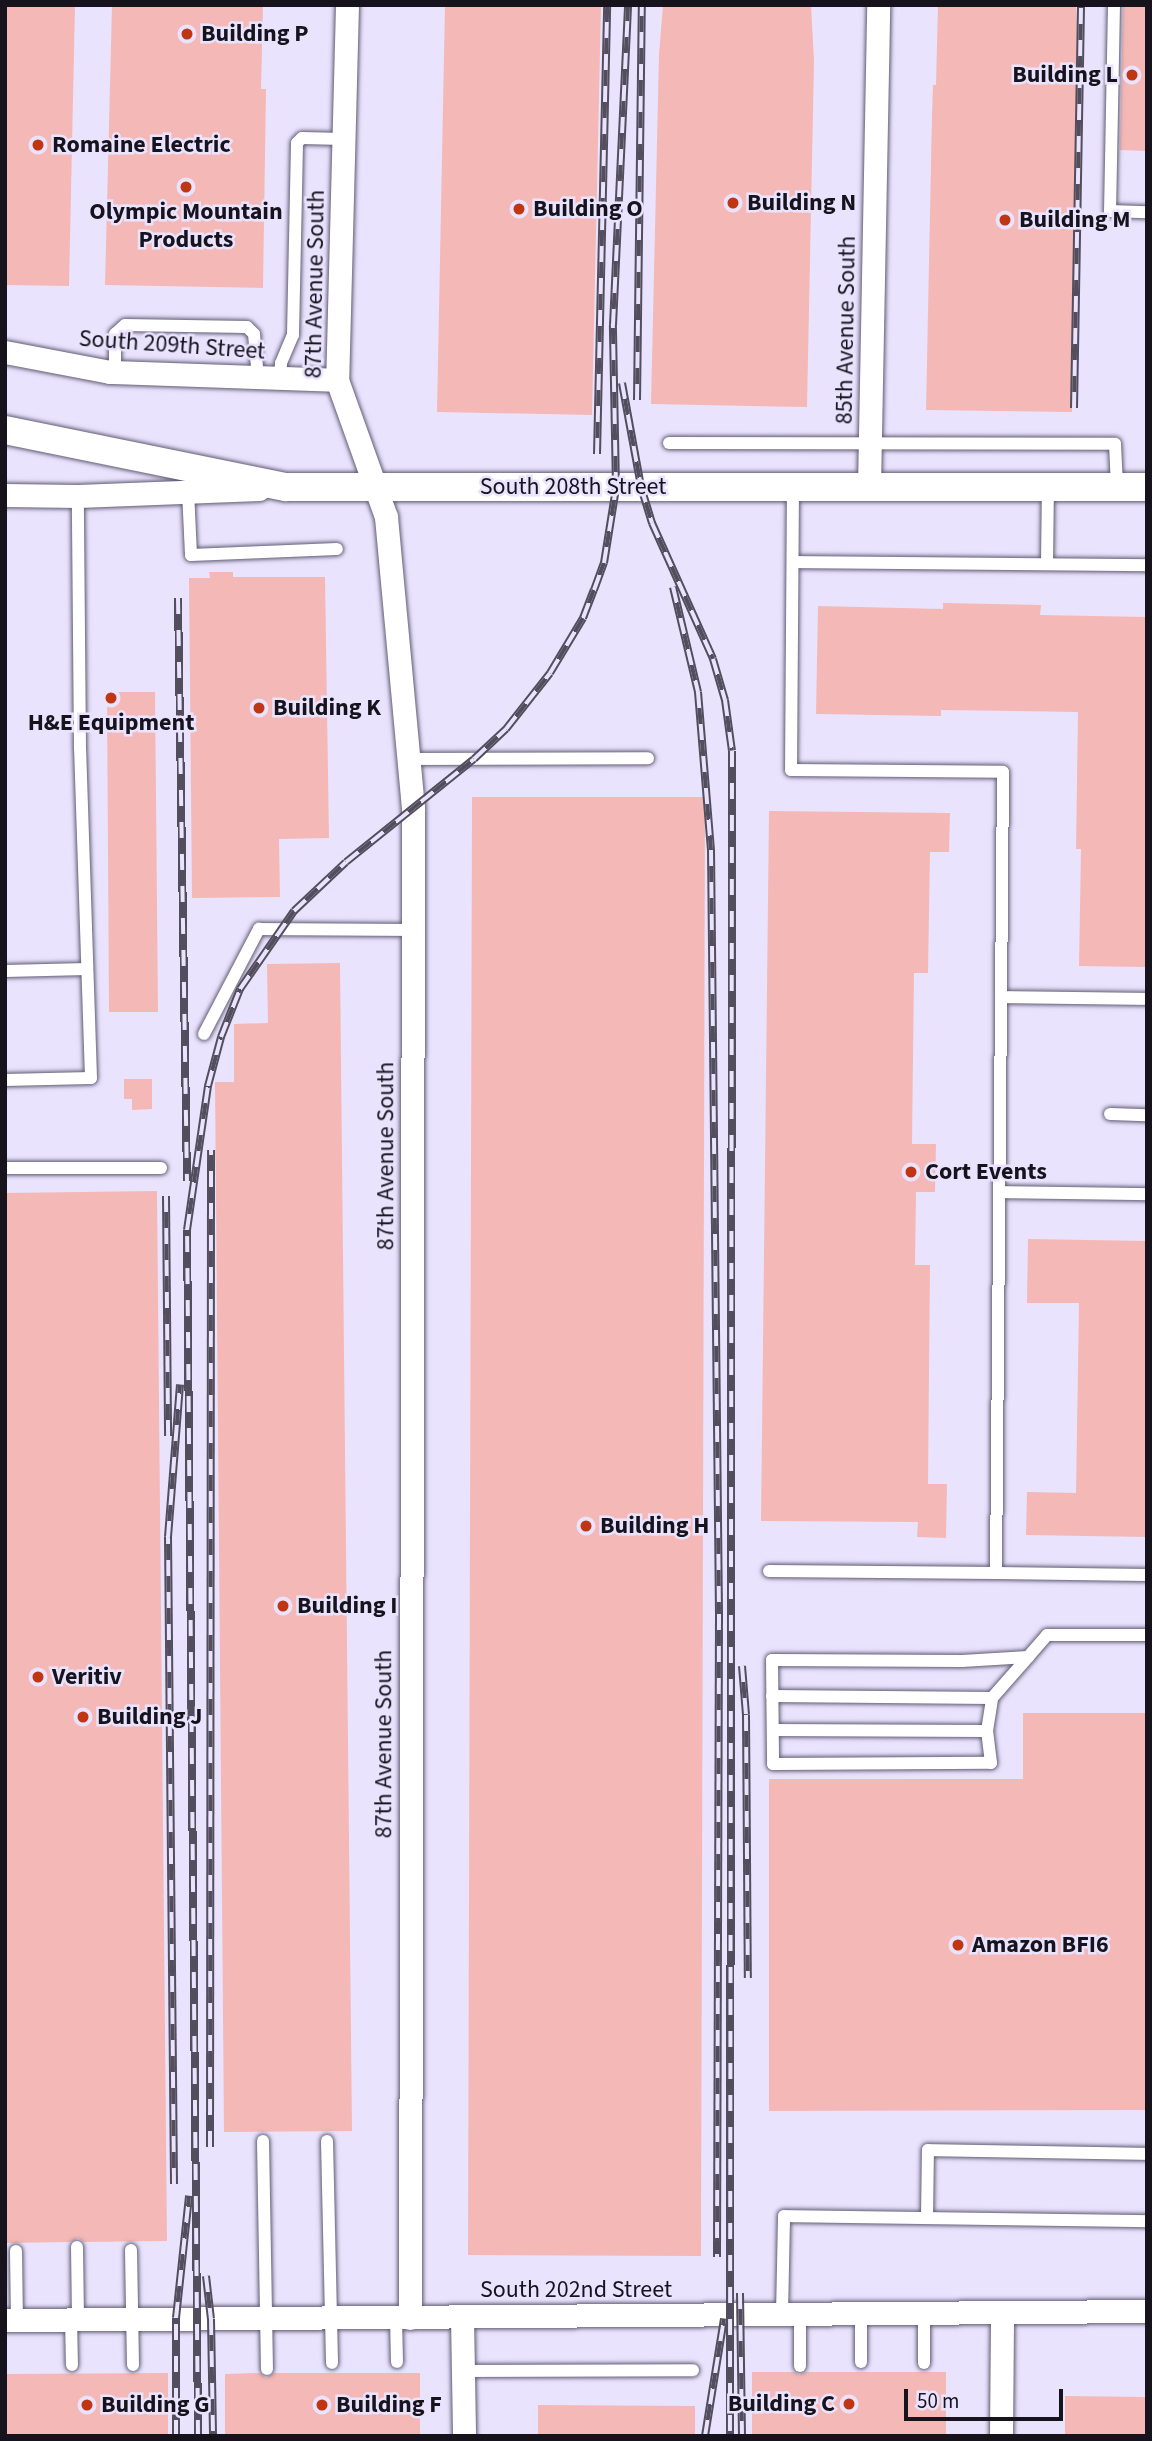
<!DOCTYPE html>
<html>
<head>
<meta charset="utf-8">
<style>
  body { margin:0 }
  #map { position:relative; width:1152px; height:2441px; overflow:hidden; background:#e9e3fe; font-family:"Source Sans 3",sans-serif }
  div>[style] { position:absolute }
  .building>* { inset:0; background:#f4b9b6 }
  .roads { filter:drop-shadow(0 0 2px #615c73) drop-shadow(0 0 2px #615c73) }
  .service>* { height:12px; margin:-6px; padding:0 6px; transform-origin:6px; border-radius:6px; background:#fff }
  .minor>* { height:23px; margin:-11.5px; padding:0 11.5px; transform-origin:11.5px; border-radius:11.5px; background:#fff }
  .tertiary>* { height:28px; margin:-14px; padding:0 14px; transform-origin:14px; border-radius:14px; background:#fff }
  .rail>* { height:8px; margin-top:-4px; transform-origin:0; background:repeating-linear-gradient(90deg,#e9e3fe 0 16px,#524e5d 0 32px); box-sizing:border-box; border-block:2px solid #524e5d }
  .dots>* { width:19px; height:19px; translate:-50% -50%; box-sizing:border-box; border:4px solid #e9e3fe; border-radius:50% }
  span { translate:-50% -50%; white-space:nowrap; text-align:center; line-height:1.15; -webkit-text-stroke:5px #e9e3fe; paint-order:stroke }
  .poi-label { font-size:24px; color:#16131d; font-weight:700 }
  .left { translate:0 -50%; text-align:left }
  .right { translate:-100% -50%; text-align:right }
  .street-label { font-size:24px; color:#16131d }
  .frame { position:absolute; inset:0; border:7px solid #16131d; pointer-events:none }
  .scale { position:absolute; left:904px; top:2389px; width:159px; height:32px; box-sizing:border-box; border:4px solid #16131d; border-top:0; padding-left:9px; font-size:21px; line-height:24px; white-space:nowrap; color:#16131d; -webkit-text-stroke:5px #e9e3fe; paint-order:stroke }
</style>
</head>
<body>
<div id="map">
  <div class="building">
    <i style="clip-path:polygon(5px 5px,75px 5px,69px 286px,5px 285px)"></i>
    <i style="clip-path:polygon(112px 5px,263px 5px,261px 89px,266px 89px,263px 288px,105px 285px)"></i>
    <i style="clip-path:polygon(445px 5px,601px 5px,592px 415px,437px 412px)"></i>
    <i style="clip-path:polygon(663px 5px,811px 5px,814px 61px,807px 407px,651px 404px,659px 55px)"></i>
    <i style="clip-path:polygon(938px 5px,1076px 5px,1079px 63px,1072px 412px,926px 410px,932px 115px,933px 85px,936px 85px)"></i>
    <i style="clip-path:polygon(1123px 5px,1147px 5px,1147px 151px,1120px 150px)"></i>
    <i style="clip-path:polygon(209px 572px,233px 572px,233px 577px,325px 577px,329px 838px,279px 839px,280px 897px,192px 898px,189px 578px,210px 578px)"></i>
    <i style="clip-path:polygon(943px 603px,1041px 605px,1040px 615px,1147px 617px,1147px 967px,1079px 966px,1081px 849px,1076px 849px,1078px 712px,941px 710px,941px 716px,816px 714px,818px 606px,943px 609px)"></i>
    <i style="clip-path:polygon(107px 692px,155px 692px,158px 1012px,109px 1012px)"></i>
    <i style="clip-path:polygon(472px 797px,705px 797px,701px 2256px,468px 2255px)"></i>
    <i style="clip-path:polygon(769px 811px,950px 813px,949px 852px,930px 852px,928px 973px,914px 973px,912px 1144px,936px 1144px,935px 1192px,916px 1192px,915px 1265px,930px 1265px,928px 1484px,947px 1484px,946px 1538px,917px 1537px,918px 1522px,761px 1521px)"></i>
    <i style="clip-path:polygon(340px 963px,352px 2131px,224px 2132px,215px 1082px,234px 1082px,234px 1024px,268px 1023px,267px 964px)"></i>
    <i style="clip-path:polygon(124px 1079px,152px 1079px,152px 1109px,132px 1110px,132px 1099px,124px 1099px)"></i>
    <i style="clip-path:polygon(157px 1191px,167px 2241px,84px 2242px,78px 2238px,70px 2242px,5px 2243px,5px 1193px)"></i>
    <i style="clip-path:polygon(1028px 1239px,1147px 1241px,1147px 1537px,1026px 1535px,1027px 1492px,1076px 1493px,1079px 1303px,1027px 1303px)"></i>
    <i style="clip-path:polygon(1023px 1713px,1147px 1713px,1147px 2110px,769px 2111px,769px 1779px,1023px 1779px)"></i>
    <i style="clip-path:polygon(752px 2372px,794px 2372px,799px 2375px,806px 2372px,946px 2372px,946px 2436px,752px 2436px)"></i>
    <i style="clip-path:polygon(168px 2373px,168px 2436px,5px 2436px,5px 2374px)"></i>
    <i style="clip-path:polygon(260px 2373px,266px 2378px,274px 2373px,420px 2373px,420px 2436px,225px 2436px,225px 2374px)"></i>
    <i style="clip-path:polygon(1065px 2396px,1147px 2397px,1147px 2436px,1065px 2436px)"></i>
    <i style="clip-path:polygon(538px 2405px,695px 2406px,695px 2436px,538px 2436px)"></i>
  </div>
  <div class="roads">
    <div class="service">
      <i style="left:1114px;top:5px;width:206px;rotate:91.1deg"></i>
      <i style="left:1110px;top:211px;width:37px;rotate:2deg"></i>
      <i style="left:115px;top:372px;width:38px;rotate:-90deg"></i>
      <i style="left:115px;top:334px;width:13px;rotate:-42deg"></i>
      <i style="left:125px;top:325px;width:122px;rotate:0.9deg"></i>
      <i style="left:247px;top:327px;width:10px;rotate:45deg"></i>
      <i style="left:254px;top:334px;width:44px;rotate:84.8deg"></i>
      <i style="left:280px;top:378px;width:15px;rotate:-86deg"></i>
      <i style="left:281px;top:363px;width:30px;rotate:-67deg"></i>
      <i style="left:293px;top:335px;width:192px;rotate:-88.8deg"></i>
      <i style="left:297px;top:143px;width:7px;rotate:-45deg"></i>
      <i style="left:302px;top:138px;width:41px;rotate:1.4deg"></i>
      <i style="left:669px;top:443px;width:446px;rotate:0.1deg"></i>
      <i style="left:1115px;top:444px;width:43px;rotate:87.3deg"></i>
      <i style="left:793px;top:487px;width:283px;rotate:90.4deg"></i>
      <i style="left:791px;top:770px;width:212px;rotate:0.5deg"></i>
      <i style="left:1003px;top:772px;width:801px;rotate:90.5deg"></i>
      <i style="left:996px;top:1573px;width:151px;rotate:0.8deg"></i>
      <i style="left:188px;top:491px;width:64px;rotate:87.3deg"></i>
      <i style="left:191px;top:555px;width:146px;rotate:-2.4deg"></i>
      <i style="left:793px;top:562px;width:354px;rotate:0.5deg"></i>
      <i style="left:1047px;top:564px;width:77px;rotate:-89.3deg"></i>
      <i style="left:408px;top:759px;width:240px;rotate:-0.2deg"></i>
      <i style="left:5px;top:971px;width:82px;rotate:-1.4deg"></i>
      <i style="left:1001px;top:997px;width:146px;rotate:0.8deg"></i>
      <i style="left:204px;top:1034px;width:119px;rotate:-62.4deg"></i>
      <i style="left:259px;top:929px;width:153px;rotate:0.4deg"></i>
      <i style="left:5px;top:1080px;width:86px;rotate:-1.3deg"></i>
      <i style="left:91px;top:1078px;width:329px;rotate:-91.9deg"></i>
      <i style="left:80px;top:749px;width:253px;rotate:-90.5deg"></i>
      <i style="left:1110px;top:1114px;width:37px;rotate:2deg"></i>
      <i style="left:5px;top:1168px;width:156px"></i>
      <i style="left:999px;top:1192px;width:148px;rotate:0.8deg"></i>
      <i style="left:769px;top:1571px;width:227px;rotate:0.5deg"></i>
      <i style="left:1028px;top:1657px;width:66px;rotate:176.5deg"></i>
      <i style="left:962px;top:1661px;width:190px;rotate:-179.7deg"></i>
      <i style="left:772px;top:1660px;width:104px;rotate:89.4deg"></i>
      <i style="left:773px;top:1764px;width:218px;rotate:-0.3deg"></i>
      <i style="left:991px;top:1763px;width:32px;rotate:-97deg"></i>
      <i style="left:987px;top:1731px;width:33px;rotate:-81deg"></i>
      <i style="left:992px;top:1698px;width:55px;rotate:-48.7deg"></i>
      <i style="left:1028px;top:1657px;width:29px;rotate:-49deg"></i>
      <i style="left:1047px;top:1635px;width:100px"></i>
      <i style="left:772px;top:1696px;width:220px;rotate:0.5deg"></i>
      <i style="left:773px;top:1730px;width:214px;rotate:0.3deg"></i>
      <i style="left:263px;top:2141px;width:228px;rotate:89deg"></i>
      <i style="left:327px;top:2141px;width:222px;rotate:88.7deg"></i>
      <i style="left:927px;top:2218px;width:68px;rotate:-89.2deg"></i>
      <i style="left:928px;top:2150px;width:219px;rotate:1deg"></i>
      <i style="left:77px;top:2247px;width:73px;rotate:89.2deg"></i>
      <i style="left:131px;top:2250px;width:115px;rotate:89deg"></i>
      <i style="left:16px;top:2251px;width:69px;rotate:89.2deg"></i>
      <i style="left:782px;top:2314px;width:98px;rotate:-88.8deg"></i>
      <i style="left:784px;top:2216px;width:363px;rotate:0.8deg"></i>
      <i style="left:396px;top:2318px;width:44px;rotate:88.7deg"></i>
      <i style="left:71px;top:2319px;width:46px;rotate:88.8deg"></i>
      <i style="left:861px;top:2362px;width:48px;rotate:-90deg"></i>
      <i style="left:924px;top:2363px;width:50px;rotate:-90deg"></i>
      <i style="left:800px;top:2366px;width:52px;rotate:-90deg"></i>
      <i style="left:463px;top:2371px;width:230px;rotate:-0.2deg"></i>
    </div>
    <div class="minor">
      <i style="left:347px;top:5px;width:375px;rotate:91.5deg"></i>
      <i style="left:337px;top:380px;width:145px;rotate:70.3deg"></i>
      <i style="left:386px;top:517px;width:292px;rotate:84.7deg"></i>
      <i style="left:413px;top:808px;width:1510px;rotate:90.11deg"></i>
      <i style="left:5px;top:352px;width:107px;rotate:10.8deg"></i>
      <i style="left:110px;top:372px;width:227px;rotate:2deg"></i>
      <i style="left:869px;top:487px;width:482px;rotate:-88.9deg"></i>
      <i style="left:5px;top:495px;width:73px;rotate:0.8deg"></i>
      <i style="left:78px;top:496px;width:181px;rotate:-2.2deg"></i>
      <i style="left:462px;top:2317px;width:119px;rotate:89deg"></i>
      <i style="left:5px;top:2320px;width:1142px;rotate:-0.45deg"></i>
      <i style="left:1001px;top:2436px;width:123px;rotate:-89.5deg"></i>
    </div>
    <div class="tertiary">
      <i style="left:5px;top:430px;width:287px;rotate:11.5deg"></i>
      <i style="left:286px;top:487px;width:861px"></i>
    </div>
  </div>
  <div class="rail">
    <i style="left:622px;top:383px;width:106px;rotate:79.6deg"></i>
    <i style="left:641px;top:487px;width:38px;rotate:73deg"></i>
    <i style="left:652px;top:523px;width:149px;rotate:65.8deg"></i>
    <i style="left:713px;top:659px;width:43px;rotate:73.7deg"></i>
    <i style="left:725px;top:700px;width:51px;rotate:82.2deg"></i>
    <i style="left:732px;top:751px;width:1685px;rotate:90.07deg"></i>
    <i style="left:637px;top:400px;width:395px;rotate:-89.3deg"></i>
    <i style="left:1074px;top:408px;width:403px;rotate:-89deg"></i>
    <i style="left:597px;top:454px;width:449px;rotate:-88.7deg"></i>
    <i style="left:673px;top:587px;width:108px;rotate:76.6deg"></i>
    <i style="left:698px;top:692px;width:159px;rotate:85.3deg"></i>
    <i style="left:711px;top:850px;width:764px;rotate:89.4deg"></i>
    <i style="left:719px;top:1614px;width:643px;rotate:90.18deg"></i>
    <i style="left:178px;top:598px;width:583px;rotate:89.12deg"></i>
    <i style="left:166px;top:1196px;width:240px;rotate:89.5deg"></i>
    <i style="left:742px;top:1666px;width:49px;rotate:85.3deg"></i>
    <i style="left:746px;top:1715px;width:263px;rotate:89.6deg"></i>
    <i style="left:210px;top:2147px;width:997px;rotate:-89.94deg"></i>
    <i style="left:174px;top:2184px;width:647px;rotate:-90.53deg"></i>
    <i style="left:168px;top:1537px;width:153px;rotate:-85.5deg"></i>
    <i style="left:206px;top:2276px;width:43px;rotate:83.4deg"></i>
    <i style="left:211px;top:2319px;width:117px;rotate:89deg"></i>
    <i style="left:740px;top:2293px;width:143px;rotate:89.2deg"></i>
    <i style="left:176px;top:2436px;width:118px;rotate:-90deg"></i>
    <i style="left:176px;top:2318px;width:123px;rotate:-83.9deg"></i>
    <i style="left:198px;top:2436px;width:1206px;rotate:-90.52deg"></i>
    <i style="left:187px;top:1230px;width:146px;rotate:-81.7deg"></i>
    <i style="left:208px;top:1086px;width:51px;rotate:-75.1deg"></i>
    <i style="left:221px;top:1037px;width:52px;rotate:-68.4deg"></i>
    <i style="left:240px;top:989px;width:95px;rotate:-55.3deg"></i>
    <i style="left:294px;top:911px;width:71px;rotate:-43.3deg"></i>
    <i style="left:346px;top:862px;width:164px;rotate:-38.8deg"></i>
    <i style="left:474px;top:759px;width:44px;rotate:-43.2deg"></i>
    <i style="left:506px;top:729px;width:71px;rotate:-51.8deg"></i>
    <i style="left:550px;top:673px;width:64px;rotate:-59deg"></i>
    <i style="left:583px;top:618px;width:30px;rotate:-69deg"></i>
    <i style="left:594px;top:590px;width:29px;rotate:-70deg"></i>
    <i style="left:604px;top:563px;width:76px;rotate:-80.9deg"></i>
    <i style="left:616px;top:488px;width:163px;rotate:-91.1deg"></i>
    <i style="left:613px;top:325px;width:320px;rotate:-87.3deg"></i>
    <i style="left:705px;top:2436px;width:119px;rotate:-80.8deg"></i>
  </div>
  <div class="dots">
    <i style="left:187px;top:34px;background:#c03613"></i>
    <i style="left:1132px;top:75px;background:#c03613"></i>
    <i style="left:38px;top:145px;background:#c03613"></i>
    <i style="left:186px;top:187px;background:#c03613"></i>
    <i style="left:733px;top:203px;background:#c03613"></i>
    <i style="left:519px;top:209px;background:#c03613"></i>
    <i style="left:1005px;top:220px;background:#c03613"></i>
    <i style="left:111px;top:698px;background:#c03613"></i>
    <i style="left:259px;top:708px;background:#c03613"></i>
    <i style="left:911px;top:1172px;background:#c03613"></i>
    <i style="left:586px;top:1526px;background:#c03613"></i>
    <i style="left:283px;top:1606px;background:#c03613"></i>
    <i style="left:38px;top:1677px;background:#c03613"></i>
    <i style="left:83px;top:1717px;background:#c03613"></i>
    <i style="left:958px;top:1945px;background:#c03613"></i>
    <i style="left:849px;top:2404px;background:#c03613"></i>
    <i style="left:87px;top:2405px;background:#c03613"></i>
    <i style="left:322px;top:2405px;background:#c03613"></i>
  </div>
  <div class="poi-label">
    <span class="left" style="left:201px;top:34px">Building P</span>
    <span class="right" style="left:1118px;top:75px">Building L</span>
    <span class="left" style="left:52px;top:145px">Romaine Electric</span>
    <span class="left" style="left:747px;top:203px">Building N</span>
    <span class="left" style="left:533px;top:209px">Building O</span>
    <span style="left:186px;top:226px">Olympic Mountain<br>Products</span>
    <span class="left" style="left:1019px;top:220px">Building M</span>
    <span class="left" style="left:273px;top:708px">Building K</span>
    <span style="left:111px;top:723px">H&amp;E Equipment</span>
    <span class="left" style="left:925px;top:1172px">Cort Events</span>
    <span class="left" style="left:600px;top:1526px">Building H</span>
    <span class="left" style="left:297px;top:1606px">Building I</span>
    <span class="left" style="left:52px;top:1677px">Veritiv</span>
    <span class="left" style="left:97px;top:1717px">Building J</span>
    <span class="left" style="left:972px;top:1945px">Amazon BFI6</span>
    <span class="right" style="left:835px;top:2404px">Building C</span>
    <span class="left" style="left:101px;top:2405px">Building G</span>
    <span class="left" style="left:336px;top:2405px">Building F</span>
  </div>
  <div class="street-label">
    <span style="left:315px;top:284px;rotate:-89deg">87th Avenue South</span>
    <span style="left:846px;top:330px;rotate:-89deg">85th Avenue South</span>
    <span style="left:172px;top:345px;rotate:4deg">South 209th Street</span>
    <span style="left:573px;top:487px">South 208th Street</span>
    <span style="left:386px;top:1156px;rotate:-90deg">87th Avenue South</span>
    <span style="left:384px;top:1744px;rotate:-90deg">87th Avenue South</span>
    <span style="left:576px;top:2290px">South 202nd Street</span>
  </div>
  <div class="frame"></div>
  <div class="scale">50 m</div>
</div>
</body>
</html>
